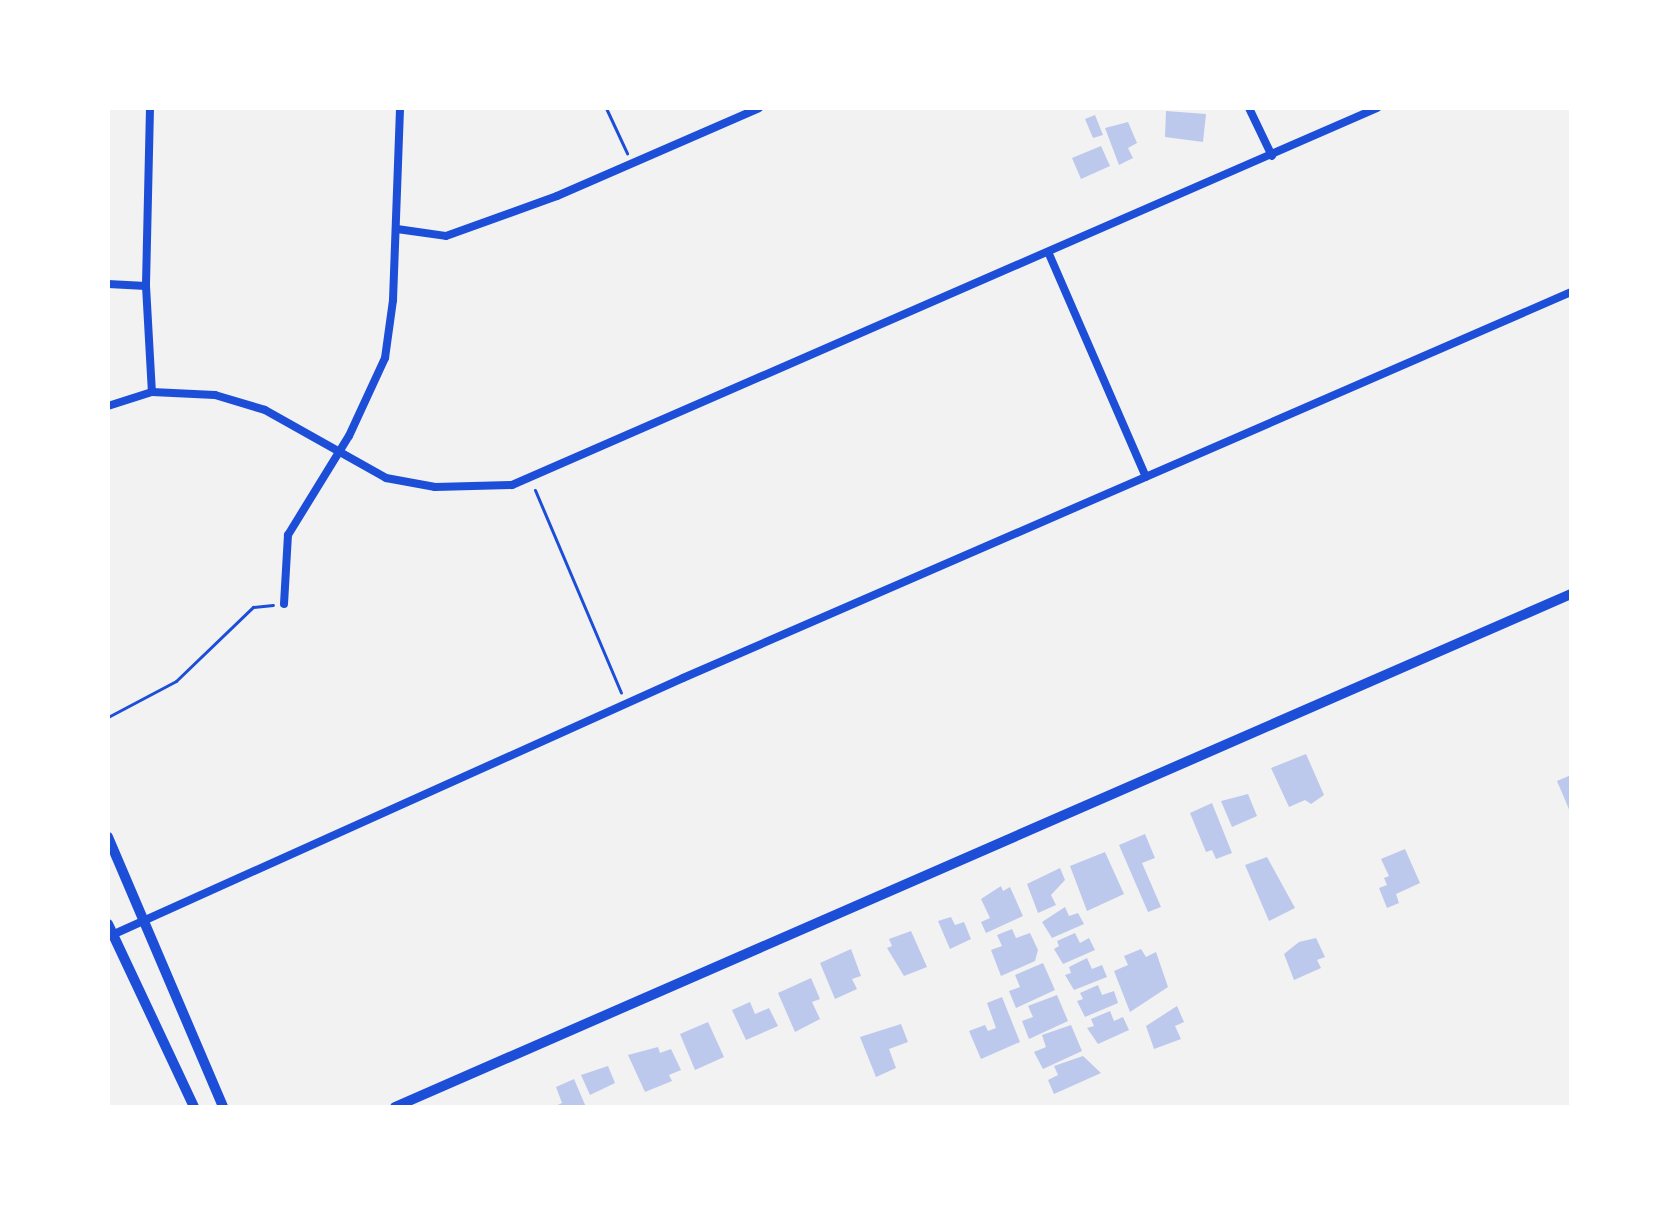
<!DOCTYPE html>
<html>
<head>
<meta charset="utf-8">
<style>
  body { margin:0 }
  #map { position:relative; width:1679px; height:1215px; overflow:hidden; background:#f2f2f2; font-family:"Archivo Narrow",sans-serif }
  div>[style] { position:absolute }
  .building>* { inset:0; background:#bdc9ec }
  .path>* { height:3px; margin:-1.5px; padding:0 1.5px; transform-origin:1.5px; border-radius:1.5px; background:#1d4ed8 }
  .minor>* { height:8px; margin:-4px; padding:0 4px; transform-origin:4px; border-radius:4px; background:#1d4ed8 }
  .tertiary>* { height:10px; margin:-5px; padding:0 5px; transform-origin:5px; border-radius:5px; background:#1d4ed8 }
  span { translate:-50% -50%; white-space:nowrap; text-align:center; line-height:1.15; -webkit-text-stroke:7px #fff; paint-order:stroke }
  .frame { position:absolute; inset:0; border:110px solid #fff; pointer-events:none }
</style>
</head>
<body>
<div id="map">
  <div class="building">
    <i style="clip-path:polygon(1166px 111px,1206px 114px,1203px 142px,1165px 137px)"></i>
    <i style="clip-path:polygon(1095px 115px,1103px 135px,1093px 138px,1085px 119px)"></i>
    <i style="clip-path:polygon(1128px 122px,1137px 143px,1128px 148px,1133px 158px,1119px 165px,1105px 128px)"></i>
    <i style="clip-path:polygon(1101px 146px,1110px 166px,1081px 179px,1072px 158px)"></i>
    <i style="clip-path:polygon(1306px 754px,1324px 795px,1311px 804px,1305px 800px,1289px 807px,1271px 768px)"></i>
    <i style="clip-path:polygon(1571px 775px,1571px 814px,1557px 781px)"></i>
    <i style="clip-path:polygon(1248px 794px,1257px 816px,1232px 827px,1221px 801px)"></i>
    <i style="clip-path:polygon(1212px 803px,1232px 853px,1216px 859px,1212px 850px,1206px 852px,1190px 813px)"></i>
    <i style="clip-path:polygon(1145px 834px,1155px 858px,1142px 863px,1161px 907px,1148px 912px,1119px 845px)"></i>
    <i style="clip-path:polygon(1405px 849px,1420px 883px,1396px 894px,1399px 903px,1387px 908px,1379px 888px,1387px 885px,1384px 878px,1389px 876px,1381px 859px)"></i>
    <i style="clip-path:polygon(1105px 852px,1124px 894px,1087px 911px,1070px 866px)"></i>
    <i style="clip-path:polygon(1267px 857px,1295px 908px,1269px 921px,1245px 865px)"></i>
    <i style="clip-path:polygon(1060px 868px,1065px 880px,1051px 895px,1056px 905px,1038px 913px,1027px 884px)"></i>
    <i style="clip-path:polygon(1001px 886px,1003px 891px,1010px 887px,1023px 916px,986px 933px,981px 922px,990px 918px,981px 899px)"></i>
    <i style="clip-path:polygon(1065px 907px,1069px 916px,1078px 913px,1084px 924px,1052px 938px,1042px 922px)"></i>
    <i style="clip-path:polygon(951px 917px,955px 925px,964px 922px,971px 939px,950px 949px,938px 921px)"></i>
    <i style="clip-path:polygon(1012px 929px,1016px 938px,1030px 933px,1038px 950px,1035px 961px,1001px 976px,991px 950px,1002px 946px,997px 935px)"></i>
    <i style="clip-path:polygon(911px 931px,927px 967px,904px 976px,887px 948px,892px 946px,889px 939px)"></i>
    <i style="clip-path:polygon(1075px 933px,1080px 943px,1089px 938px,1095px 950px,1063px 964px,1054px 949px,1059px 946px,1057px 941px)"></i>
    <i style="clip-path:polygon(1316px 938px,1325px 957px,1317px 960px,1321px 968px,1294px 980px,1284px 954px,1299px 942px)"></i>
    <i style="clip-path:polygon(851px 949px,861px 976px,852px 979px,857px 989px,835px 999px,820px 963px)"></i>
    <i style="clip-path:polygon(1141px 949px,1146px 957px,1156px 952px,1168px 987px,1130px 1012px,1114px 971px,1128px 965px,1124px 956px)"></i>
    <i style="clip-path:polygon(1087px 958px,1092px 969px,1102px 965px,1107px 977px,1074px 990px,1065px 975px,1071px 973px,1069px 967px)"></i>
    <i style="clip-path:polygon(1043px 963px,1055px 990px,1016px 1008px,1009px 991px,1020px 987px,1015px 975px)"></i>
    <i style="clip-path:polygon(811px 978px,820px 999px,812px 1002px,820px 1019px,795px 1032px,778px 993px)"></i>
    <i style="clip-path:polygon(1098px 985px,1102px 995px,1114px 991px,1118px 1003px,1085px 1017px,1077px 1001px,1083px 999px,1080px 993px)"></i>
    <i style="clip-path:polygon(1057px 995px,1068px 1021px,1029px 1039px,1022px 1021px,1033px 1017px,1028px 1006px)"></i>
    <i style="clip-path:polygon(1002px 997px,1020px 1042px,981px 1059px,969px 1031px,985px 1025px,988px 1031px,996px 1028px,987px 1003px)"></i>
    <i style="clip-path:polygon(750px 1002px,755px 1014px,769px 1008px,778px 1026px,746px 1040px,732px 1010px)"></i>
    <i style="clip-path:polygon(1177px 1006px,1184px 1022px,1175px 1026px,1181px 1039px,1154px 1049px,1146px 1026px)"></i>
    <i style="clip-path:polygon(1110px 1011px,1114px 1021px,1123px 1017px,1129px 1030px,1098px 1044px,1087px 1028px,1094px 1026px,1091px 1019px)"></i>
    <i style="clip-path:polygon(708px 1022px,724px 1057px,695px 1070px,680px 1034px)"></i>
    <i style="clip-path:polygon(901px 1024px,908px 1042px,889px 1049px,896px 1068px,876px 1077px,860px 1037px)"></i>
    <i style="clip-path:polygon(1071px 1025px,1082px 1051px,1043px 1069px,1034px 1052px,1046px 1047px,1042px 1035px)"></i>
    <i style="clip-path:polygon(658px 1047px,660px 1053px,671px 1049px,681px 1070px,669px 1075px,672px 1081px,645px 1092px,628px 1055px)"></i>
    <i style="clip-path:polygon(1083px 1056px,1101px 1073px,1054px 1094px,1048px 1080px,1058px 1075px,1054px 1066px)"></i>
    <i style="clip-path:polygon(608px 1066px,615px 1083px,590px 1095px,581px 1075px)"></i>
    <i style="clip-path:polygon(574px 1079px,586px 1107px,553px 1107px,562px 1103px,556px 1087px)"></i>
  </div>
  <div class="path">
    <i style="left:606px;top:108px;width:50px;rotate:65deg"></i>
    <i style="left:535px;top:490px;width:220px;rotate:67deg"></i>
    <i style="left:108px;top:717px;width:77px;rotate:-27.9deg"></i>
    <i style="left:176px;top:681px;width:107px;rotate:-43.9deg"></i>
    <i style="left:253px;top:607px;width:20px;rotate:-6deg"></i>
  </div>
  <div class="minor">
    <i style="left:150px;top:108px;width:178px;rotate:91.3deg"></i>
    <i style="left:146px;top:286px;width:106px;rotate:86.8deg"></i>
    <i style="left:1249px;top:108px;width:53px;rotate:64.4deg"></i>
    <i style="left:397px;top:229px;width:49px;rotate:8.1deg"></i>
    <i style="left:446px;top:236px;width:118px;rotate:-19.8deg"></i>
    <i style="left:557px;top:196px;width:220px;rotate:-23.5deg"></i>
    <i style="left:1049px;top:254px;width:243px;rotate:66.5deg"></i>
    <i style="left:108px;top:284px;width:38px;rotate:3deg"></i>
    <i style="left:108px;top:406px;width:46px;rotate:-17.7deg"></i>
    <i style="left:152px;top:392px;width:63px;rotate:2.7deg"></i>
    <i style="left:215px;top:395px;width:52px;rotate:16.7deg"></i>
    <i style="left:265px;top:410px;width:139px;rotate:29.3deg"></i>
    <i style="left:386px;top:478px;width:50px;rotate:10.4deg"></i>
    <i style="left:435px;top:487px;width:77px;rotate:-1.5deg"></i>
    <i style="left:512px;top:485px;width:944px;rotate:-23.55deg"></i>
    <i style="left:284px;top:604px;width:69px;rotate:-86.7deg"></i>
    <i style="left:288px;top:535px;width:116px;rotate:-58.4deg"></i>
    <i style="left:349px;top:436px;width:86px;rotate:-65.2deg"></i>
    <i style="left:385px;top:358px;width:59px;rotate:-82.1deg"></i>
    <i style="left:393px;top:300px;width:192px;rotate:-87.9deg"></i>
    <i style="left:112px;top:935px;width:626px;rotate:-24.23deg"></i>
    <i style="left:683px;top:678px;width:968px;rotate:-23.49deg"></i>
  </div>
  <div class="tertiary">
    <i style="left:108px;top:837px;width:293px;rotate:66.9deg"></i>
    <i style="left:108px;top:924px;width:202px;rotate:64.8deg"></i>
    <i style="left:395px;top:1107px;width:1283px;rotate:-23.57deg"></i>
  </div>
  <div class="frame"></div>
</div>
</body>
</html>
